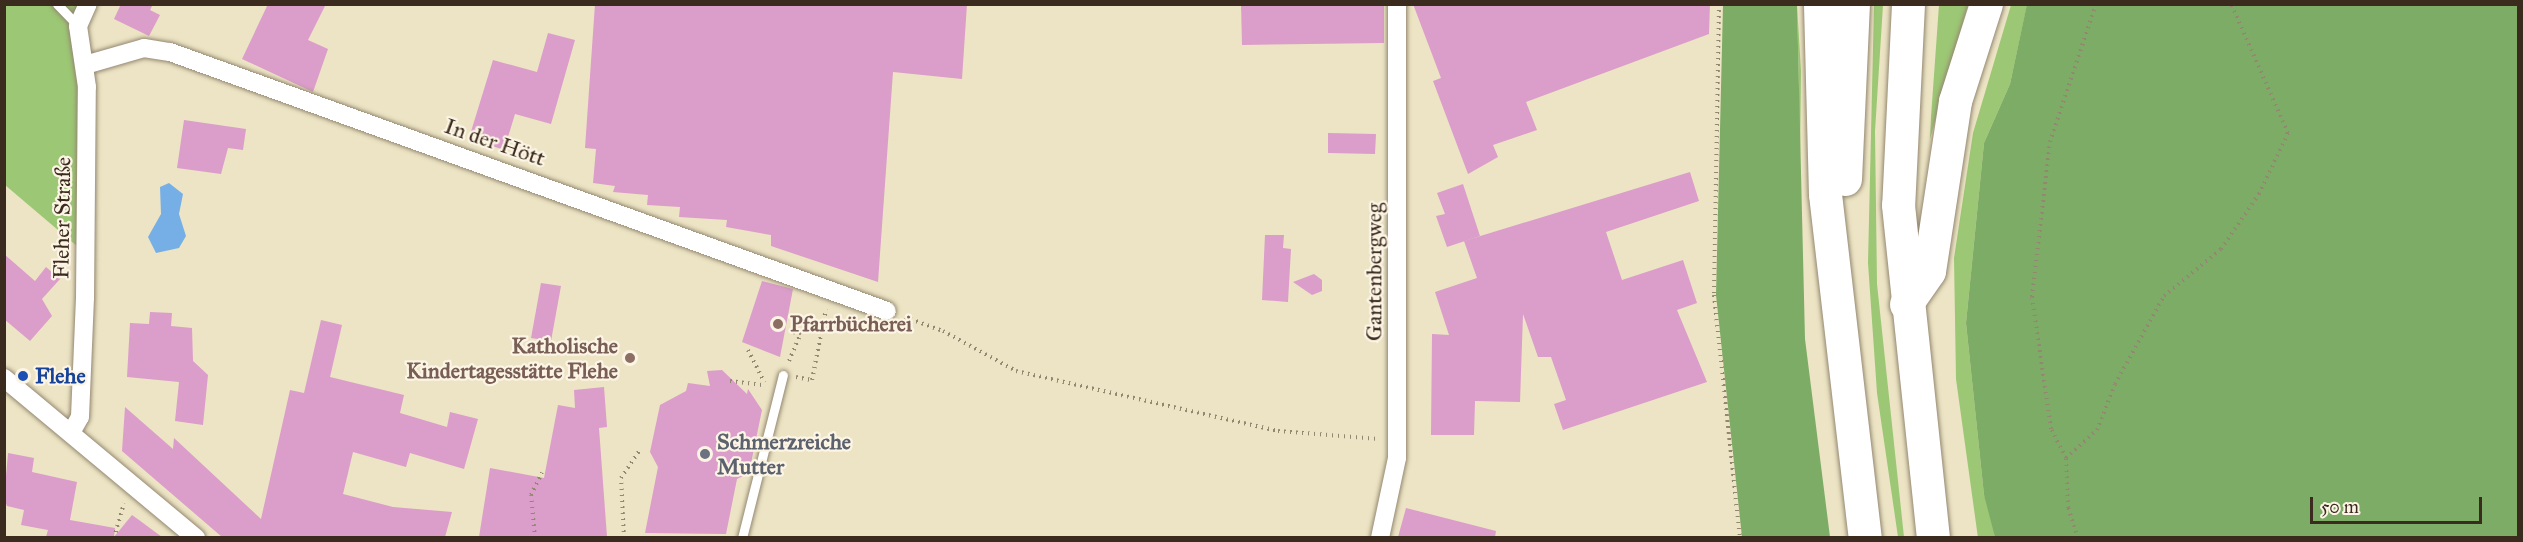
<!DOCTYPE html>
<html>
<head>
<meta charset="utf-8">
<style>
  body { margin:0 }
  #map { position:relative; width:2523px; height:542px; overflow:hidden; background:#ece4c4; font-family:"IM FELL Great Primer",serif }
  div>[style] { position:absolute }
  .green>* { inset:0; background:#9cc774 }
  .forest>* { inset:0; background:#7dac66 }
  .water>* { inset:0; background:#76afe6 }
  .building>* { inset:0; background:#db9dca }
  .path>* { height:4px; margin-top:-2px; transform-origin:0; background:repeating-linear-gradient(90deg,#948771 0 1.5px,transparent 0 6px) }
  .roads { filter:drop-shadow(0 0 2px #948771) drop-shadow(0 0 2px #948771) }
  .service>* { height:9px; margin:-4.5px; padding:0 4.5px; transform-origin:4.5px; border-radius:4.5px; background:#fff }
  .minor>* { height:18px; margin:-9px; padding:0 9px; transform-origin:9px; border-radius:9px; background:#fff }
  .motorway>* { height:33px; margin:-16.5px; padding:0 16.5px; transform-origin:16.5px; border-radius:16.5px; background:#fff }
  .dots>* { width:16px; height:16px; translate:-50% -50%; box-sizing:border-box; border:3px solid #fcf5e5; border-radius:50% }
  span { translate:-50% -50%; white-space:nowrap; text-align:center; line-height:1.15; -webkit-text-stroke:4.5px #fcf5e5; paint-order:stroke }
  .street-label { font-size:22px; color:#3b2a1e }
  .education-label { font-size:22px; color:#785e54; font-weight:700 }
  .left { translate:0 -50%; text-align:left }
  .right { translate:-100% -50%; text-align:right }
  .transit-label { font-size:22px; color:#164399; font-weight:700 }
  .worship-label { font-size:22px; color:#5b616d; font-weight:700 }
  .frame { position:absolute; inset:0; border:6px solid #3b2a1e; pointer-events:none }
  .scale { position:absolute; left:2310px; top:497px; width:172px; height:27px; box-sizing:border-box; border:3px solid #3b2a1e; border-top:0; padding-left:8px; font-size:18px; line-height:21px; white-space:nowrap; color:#3b2a1e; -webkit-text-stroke:4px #fcf5e5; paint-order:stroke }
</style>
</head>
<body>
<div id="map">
  <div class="green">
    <i style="clip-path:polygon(5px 5px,84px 5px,89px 80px,78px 247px,5px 185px)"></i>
    <i style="clip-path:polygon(1797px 5px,1801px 71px,1799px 250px,1799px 90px)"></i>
    <i style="clip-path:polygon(1874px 5px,1883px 5px,1875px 131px,1877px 284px,1904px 537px,1898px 537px,1877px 393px,1868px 263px)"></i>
    <i style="clip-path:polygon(1939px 5px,1968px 5px,1930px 139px,1931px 117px)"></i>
    <i style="clip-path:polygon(2011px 5px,2027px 5px,2010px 84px,1984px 143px,1966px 323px,1984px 495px,1994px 518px,1995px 538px,1978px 538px,1956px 379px,1954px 258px,1973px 133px)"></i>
  </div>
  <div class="forest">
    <i style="clip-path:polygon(2027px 4px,2518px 5px,2518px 537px,1995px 537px,1984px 495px,1966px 323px,1984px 143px,2010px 84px)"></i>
    <i style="clip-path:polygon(1723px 5px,1797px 5px,1805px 339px,1830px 537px,1742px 537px,1716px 295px)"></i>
  </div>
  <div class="water">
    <i style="clip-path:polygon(169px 183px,183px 194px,179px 214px,186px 236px,179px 248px,156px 253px,148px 237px,161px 214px,160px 187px)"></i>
  </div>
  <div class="building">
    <i style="clip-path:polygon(121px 4px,153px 4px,150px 10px,160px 15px,149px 36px,114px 19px)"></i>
    <i style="clip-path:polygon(268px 4px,326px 4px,308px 40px,328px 49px,313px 92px,242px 59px)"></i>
    <i style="clip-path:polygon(595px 4px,967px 4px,962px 79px,893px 72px,878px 282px,771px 246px,771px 235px,726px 227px,727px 220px,679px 217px,680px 207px,647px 205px,648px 195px,613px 192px,615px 186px,593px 183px,596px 149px,585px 148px)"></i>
    <i style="clip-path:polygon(1241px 4px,1384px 4px,1384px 43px,1242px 45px)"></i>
    <i style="clip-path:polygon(1413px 4px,1710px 4px,1709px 34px,1526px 102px,1537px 130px,1493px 145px,1498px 157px,1468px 174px,1433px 81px,1441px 78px)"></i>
    <i style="clip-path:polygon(548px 33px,575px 40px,551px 124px,515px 114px,504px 150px,469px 138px,493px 60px,537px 72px)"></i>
    <i style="clip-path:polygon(184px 120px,246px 129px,243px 150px,228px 148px,221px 174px,177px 168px)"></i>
    <i style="clip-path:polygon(1328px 133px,1376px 134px,1375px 154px,1328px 153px)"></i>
    <i style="clip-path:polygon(1690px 172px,1699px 201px,1606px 232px,1622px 280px,1683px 260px,1697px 303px,1677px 310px,1707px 382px,1563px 430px,1554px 404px,1566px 400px,1551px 357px,1538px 357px,1523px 314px,1520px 402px,1475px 401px,1474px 435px,1431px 435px,1432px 334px,1449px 335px,1435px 292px,1477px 278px,1464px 241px)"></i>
    <i style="clip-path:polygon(1463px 184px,1480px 236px,1447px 247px,1436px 216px,1445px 214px,1437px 193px)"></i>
    <i style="clip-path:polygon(1265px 235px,1284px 235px,1283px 248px,1291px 249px,1288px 302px,1262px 300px)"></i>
    <i style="clip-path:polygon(4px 254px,35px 281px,46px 267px,60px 279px,42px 299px,52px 316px,30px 341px,4px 319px)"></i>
    <i style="clip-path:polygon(1314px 274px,1322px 280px,1322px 291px,1312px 295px,1293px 282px)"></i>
    <i style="clip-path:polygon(762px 281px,793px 289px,780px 357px,742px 342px)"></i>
    <i style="clip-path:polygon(541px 283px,561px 286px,551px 341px,531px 338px)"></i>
    <i style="clip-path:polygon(150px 312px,172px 313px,171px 326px,192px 328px,193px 361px,208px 375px,203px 425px,175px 421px,179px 382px,127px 377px,130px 323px,149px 324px)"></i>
    <i style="clip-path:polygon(321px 320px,342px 325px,330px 377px,404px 395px,400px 413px,447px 427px,450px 412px,478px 419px,464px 469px,410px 453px,406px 467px,353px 452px,343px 494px,393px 507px,452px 512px,445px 537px,222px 537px,122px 451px,125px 407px,173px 449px,174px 438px,261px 519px,290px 390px,304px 393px)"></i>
    <i style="clip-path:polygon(722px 370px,747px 394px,748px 389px,762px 410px,749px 473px,737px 479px,726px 534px,645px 533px,658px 467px,650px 452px,660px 405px,686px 391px,688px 383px,710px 386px,707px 371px)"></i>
    <i style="clip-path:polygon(604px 387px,607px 427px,599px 428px,607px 537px,479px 537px,490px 468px,544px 478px,558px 405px,575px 408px,574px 390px)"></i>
    <i style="clip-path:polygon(8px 453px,34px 458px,32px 472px,77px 482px,70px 520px,115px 528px,114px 537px,46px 537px,48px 530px,21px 525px,24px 510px,7px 506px,4px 499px)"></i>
    <i style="clip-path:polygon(1406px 508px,1496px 531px,1495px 537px,1398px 537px)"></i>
    <i style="clip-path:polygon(132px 515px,139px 520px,162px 537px,114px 537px)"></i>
  </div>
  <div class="path">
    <i style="left:1719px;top:4px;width:291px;rotate:91deg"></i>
    <i style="left:1714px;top:295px;width:244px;rotate:83.9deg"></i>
    <i style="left:905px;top:317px;width:40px;rotate:20.2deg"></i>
    <i style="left:943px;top:331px;width:83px;rotate:28.7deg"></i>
    <i style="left:1016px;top:371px;width:269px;rotate:12.9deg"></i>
    <i style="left:1278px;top:431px;width:101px;rotate:4.5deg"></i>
    <i style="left:748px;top:350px;width:36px;rotate:63deg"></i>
    <i style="left:789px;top:361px;width:30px;rotate:-67deg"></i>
    <i style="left:801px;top:333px;width:9px;rotate:-174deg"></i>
    <i style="left:796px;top:377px;width:16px;rotate:11deg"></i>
    <i style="left:812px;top:380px;width:72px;rotate:-78.8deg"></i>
    <i style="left:730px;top:381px;width:35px;rotate:7deg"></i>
    <i style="left:2066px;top:458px;width:42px;rotate:-42.1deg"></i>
    <i style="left:2097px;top:430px;width:49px;rotate:-68.6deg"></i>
    <i style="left:2115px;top:384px;width:101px;rotate:-60.9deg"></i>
    <i style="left:2164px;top:296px;width:74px;rotate:-39.5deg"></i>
    <i style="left:2221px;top:249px;width:67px;rotate:-55.4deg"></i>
    <i style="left:2259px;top:194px;width:68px;rotate:-64.6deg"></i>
    <i style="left:2288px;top:133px;width:141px;rotate:-113.8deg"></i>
    <i style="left:114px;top:538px;width:36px;rotate:-74deg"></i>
    <i style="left:535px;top:538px;width:43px;rotate:-95.3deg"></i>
    <i style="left:531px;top:495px;width:25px;rotate:-64deg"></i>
    <i style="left:624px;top:538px;width:60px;rotate:-92.9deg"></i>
    <i style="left:621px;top:478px;width:32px;rotate:-56deg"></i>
    <i style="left:2078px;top:538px;width:32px;rotate:-108deg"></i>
    <i style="left:2068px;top:508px;width:50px;rotate:-92.3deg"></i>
    <i style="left:2066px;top:458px;width:33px;rotate:-117deg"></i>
    <i style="left:2051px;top:429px;width:133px;rotate:-98.2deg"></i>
    <i style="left:2032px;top:297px;width:156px;rotate:-83.4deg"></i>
    <i style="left:2050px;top:142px;width:145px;rotate:-71.6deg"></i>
  </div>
  <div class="roads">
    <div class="service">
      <i style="left:57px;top:4px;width:30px;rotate:46deg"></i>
      <i style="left:742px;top:538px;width:168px;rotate:-75.9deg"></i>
    </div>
    <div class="minor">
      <i style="left:85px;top:65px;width:61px;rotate:-16.1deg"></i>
      <i style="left:144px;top:48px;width:26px;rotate:9deg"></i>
      <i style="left:170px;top:52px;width:762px;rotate:19.86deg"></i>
      <i style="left:4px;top:378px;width:250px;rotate:39.8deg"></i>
      <i style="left:71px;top:433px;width:18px;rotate:-61deg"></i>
      <i style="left:80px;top:417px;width:119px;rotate:-87.6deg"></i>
      <i style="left:85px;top:298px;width:211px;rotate:-89.5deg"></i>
      <i style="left:87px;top:87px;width:62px;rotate:-98.4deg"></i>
      <i style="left:78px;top:26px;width:24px;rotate:-66deg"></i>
      <i style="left:1380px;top:538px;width:82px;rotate:-78deg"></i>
      <i style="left:1397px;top:458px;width:454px;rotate:-90deg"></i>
    </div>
    <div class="motorway">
      <i style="left:1820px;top:4px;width:190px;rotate:88.5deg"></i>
      <i style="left:1825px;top:194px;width:346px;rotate:83.4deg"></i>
      <i style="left:1908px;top:4px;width:201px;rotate:92.8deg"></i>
      <i style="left:1898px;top:205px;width:335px;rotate:84deg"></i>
      <i style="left:1845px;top:179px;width:175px;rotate:-87.4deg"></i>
      <i style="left:1906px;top:304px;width:40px;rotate:-55.1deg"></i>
      <i style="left:1929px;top:271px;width:172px;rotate:-81.3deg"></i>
      <i style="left:1955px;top:101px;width:102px;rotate:-72.3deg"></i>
    </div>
  </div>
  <div class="dots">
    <i style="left:778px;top:324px;background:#8d6e63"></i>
    <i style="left:630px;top:358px;background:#8d6e63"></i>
    <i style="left:23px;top:376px;background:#1a4fb4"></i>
    <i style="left:705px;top:454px;background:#6b7280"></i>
  </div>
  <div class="street-label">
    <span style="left:495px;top:142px;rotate:19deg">In der Hött</span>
    <span style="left:62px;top:218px;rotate:-89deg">Fleher Straße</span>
    <span style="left:1374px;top:272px;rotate:-90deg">Gantenbergweg</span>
  </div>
  <div class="education-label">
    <span class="left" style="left:790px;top:324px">Pfarrbücherei</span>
    <span class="right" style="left:618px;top:358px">Katholische<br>Kindertagesstätte Flehe</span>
  </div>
  <div class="transit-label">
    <span class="left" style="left:35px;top:376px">Flehe</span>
  </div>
  <div class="worship-label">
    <span class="left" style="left:717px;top:454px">Schmerzreiche<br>Mutter</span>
  </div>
  <div class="frame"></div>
  <div class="scale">50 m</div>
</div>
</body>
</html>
